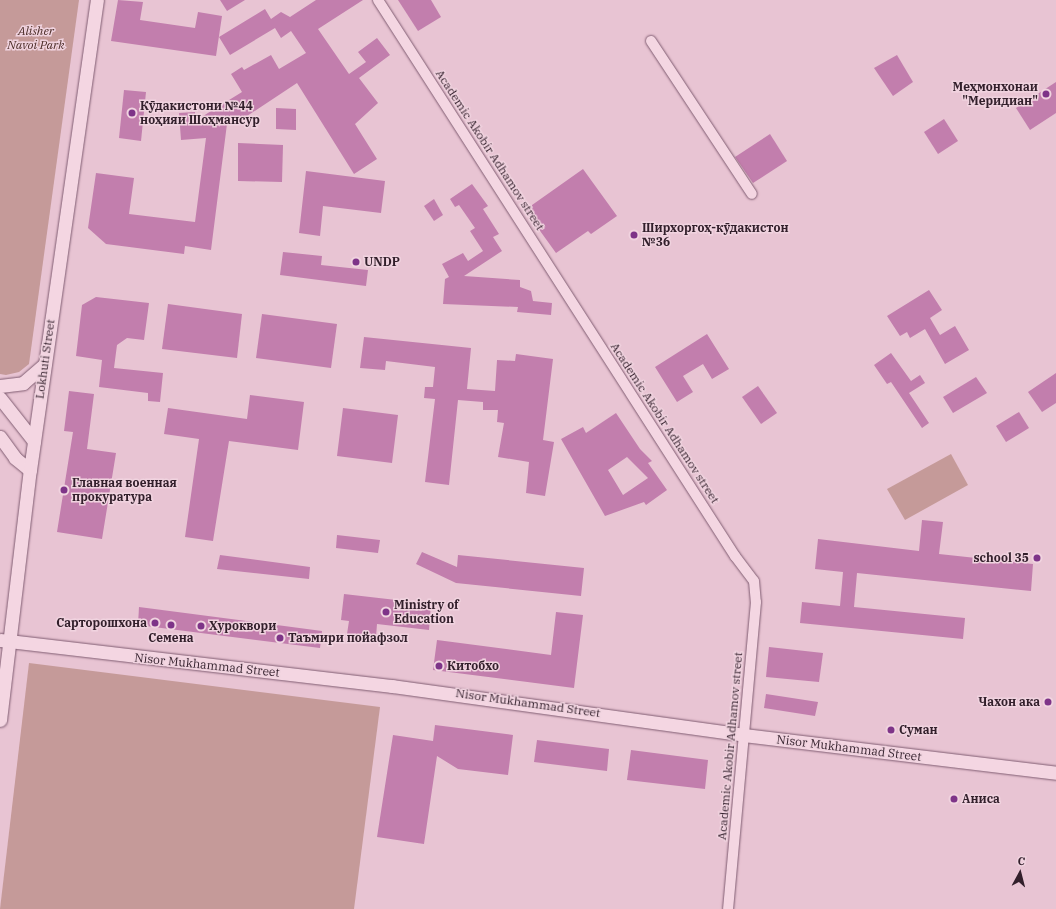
<!DOCTYPE html>
<html>
<head>
<meta charset="utf-8">
<style>
  body { margin:0 }
  #map { position:relative; width:1056px; height:909px; overflow:hidden; background:#e8c4d3; font-family:"IBM Plex Serif",serif }
  div>[style] { position:absolute }
  .green>* { inset:0; background:#c59a99 }
  .building>* { inset:0; background:#c27ead }
  .roads { filter:drop-shadow(0 0 1px #805d72) drop-shadow(0 0 1px #805d72) }
  .minor>* { height:10px; margin:-5px; padding:0 5px; transform-origin:5px; border-radius:5px; background:#f4d6e2 }
  .tertiary>* { height:13px; margin:-6.5px; padding:0 6.5px; transform-origin:6.5px; border-radius:6.5px; background:#f4d6e2 }
  .dots>* { width:11px; height:11px; translate:-50% -50%; box-sizing:border-box; border:2px solid #f0d3df; border-radius:50% }
  span { translate:-50% -50%; white-space:nowrap; text-align:center; line-height:1.15; -webkit-text-stroke:3px #f0d3df; paint-order:stroke }
  .park-label { font-size:12px; color:#4c2d28; font-style:italic }
  .poi-label { font-size:12px; color:#321f2b; font-weight:700 }
  .right { translate:-100% -50%; text-align:right }
  .left { translate:0 -50%; text-align:left }
  .street-label { font-size:12px; color:#321f2b }
  .north { position:absolute; left:1000px; top:853px; width:40px; height:40px; -webkit-text-stroke:3px #f0d3df; paint-order:stroke; rotate:7deg; font-size:11px; font-weight:700; line-height:16px; text-align:center; color:#321f2b }
  .north::after { content:''; display:block; margin:auto; width:14px; height:18px; background:#321f2b; clip-path:polygon(50% 0,100% 100%,50% 72%,0 100%) }
</style>
</head>
<body>
<div id="map">
  <div class="green">
    <i style="clip-path:polygon(0 0,79px 0,29px 364px,19px 372px,6px 375px,0 374px)"></i>
    <i style="clip-path:polygon(951px 454px,968px 485px,905px 520px,887px 489px)"></i>
    <i style="clip-path:polygon(29px 663px,380px 707px,354px 909px,0 909px)"></i>
  </div>
  <div class="building">
    <i style="clip-path:polygon(118px 0,143px 2px,140px 20px,195px 28px,198px 12px,222px 16px,216px 56px,111px 41px)"></i>
    <i style="clip-path:polygon(220px 0,245px 0,227px 11px)"></i>
    <i style="clip-path:polygon(316px 0,363px 0,318px 29px,349px 74px,366px 62px,358px 52px,377px 38px,390px 55px,359px 78px,378px 103px,355px 124px,377px 159px,354px 174px,297px 83px,244px 118px,228px 116px,211px 250px,185px 246px,184px 254px,106px 244px,88px 228px,96px 173px,134px 178px,129px 214px,195px 222px,206px 138px,181px 140px,179px 113px,195px 112px,195px 121px,242px 92px,231px 74px,242px 67px,244px 70px,271px 55px,279px 69px,306px 53px,291px 31px,281px 38px,275px 28px,230px 55px,219px 37px,265px 9px,271px 19px,281px 12px,290px 17px)"></i>
    <i style="clip-path:polygon(398px 0,431px 0,441px 17px,418px 31px)"></i>
    <i style="clip-path:polygon(897px 55px,913px 82px,893px 96px,874px 68px)"></i>
    <i style="clip-path:polygon(1056px 82px,1056px 113px,1030px 130px,1016px 108px)"></i>
    <i style="clip-path:polygon(124px 90px,146px 92px,141px 141px,119px 138px)"></i>
    <i style="clip-path:polygon(276px 108px,296px 109px,296px 130px,276px 129px)"></i>
    <i style="clip-path:polygon(944px 119px,958px 141px,938px 154px,924px 132px)"></i>
    <i style="clip-path:polygon(770px 134px,787px 161px,753px 183px,735px 157px)"></i>
    <i style="clip-path:polygon(238px 143px,283px 145px,282px 182px,238px 181px)"></i>
    <i style="clip-path:polygon(583px 169px,617px 216px,591px 234px,588px 231px,556px 253px,525px 210px)"></i>
    <i style="clip-path:polygon(306px 171px,385px 181px,381px 213px,323px 206px,320px 236px,299px 233px)"></i>
    <i style="clip-path:polygon(472px 184px,488px 206px,483px 209px,499px 234px,493px 237px,502px 251px,464px 276px,520px 280px,520px 287px,531px 291px,533px 301px,552px 303px,551px 315px,517px 312px,518px 307px,443px 304px,445px 279px,449px 277px,442px 264px,463px 253px,468px 261px,483px 251px,470px 231px,475px 228px,459px 205px,455px 207px,450px 199px)"></i>
    <i style="clip-path:polygon(434px 199px,443px 215px,434px 221px,424px 206px)"></i>
    <i style="clip-path:polygon(283px 252px,322px 256px,321px 265px,368px 270px,366px 286px,280px 275px)"></i>
    <i style="clip-path:polygon(929px 290px,942px 310px,930px 318px,940px 335px,955px 326px,969px 350px,945px 364px,925px 329px,910px 338px,907px 332px,900px 336px,887px 316px)"></i>
    <i style="clip-path:polygon(96px 297px,149px 303px,144px 340px,127px 338px,117px 345px,114px 368px,163px 373px,160px 402px,148px 401px,148px 393px,99px 387px,102px 360px,76px 356px,82px 305px)"></i>
    <i style="clip-path:polygon(168px 304px,242px 314px,237px 358px,162px 349px)"></i>
    <i style="clip-path:polygon(262px 314px,337px 324px,331px 368px,256px 358px)"></i>
    <i style="clip-path:polygon(707px 334px,729px 369px,712px 379px,703px 364px,683px 376px,693px 392px,677px 402px,655px 367px)"></i>
    <i style="clip-path:polygon(364px 337px,471px 348px,467px 389px,495px 391px,497px 360px,515px 361px,516px 354px,553px 359px,543px 440px,554px 442px,545px 496px,526px 493px,529px 462px,498px 457px,504px 423px,497px 422px,498px 410px,483px 410px,483px 402px,458px 400px,449px 485px,425px 482px,435px 399px,424px 398px,425px 387px,433px 387px,435px 367px,386px 361px,385px 370px,360px 368px)"></i>
    <i style="clip-path:polygon(891px 353px,911px 381px,920px 375px,925px 383px,909px 393px,929px 423px,922px 428px,891px 382px,887px 384px,874px 365px)"></i>
    <i style="clip-path:polygon(1056px 373px,1056px 403px,1042px 412px,1028px 392px)"></i>
    <i style="clip-path:polygon(976px 377px,987px 393px,953px 413px,943px 397px)"></i>
    <i style="clip-path:polygon(758px 386px,777px 413px,761px 424px,742px 397px)"></i>
    <i style="clip-path:polygon(69px 391px,94px 394px,87px 449px,116px 453px,102px 539px,57px 532px,73px 432px,64px 431px)"></i>
    <i style="clip-path:polygon(250px 395px,304px 402px,298px 450px,229px 441px,213px 541px,185px 537px,199px 439px,164px 434px,168px 408px,247px 419px)"></i>
    <i style="clip-path:polygon(343px 408px,398px 415px,392px 463px,337px 456px)"></i>
    <i style="clip-path:polygon(1019px 412px,1029px 428px,1006px 442px,996px 426px)"></i>
    <i style="clip-path:polygon(evenodd,616px 413px,640px 449px,652px 461px,648px 463px,667px 490px,646px 505px,644px 502px,605px 516px,561px 439px,583px 427px,586px 433px,616px 413px,627px 457px,648px 478px,623px 495px,608px 470px,627px 457px)"></i>
    <i style="clip-path:polygon(922px 520px,943px 522px,939px 554px,1033px 564px,1031px 591px,857px 573px,854px 607px,965px 618px,963px 639px,800px 623px,802px 602px,840px 606px,843px 572px,815px 569px,818px 539px,919px 551px)"></i>
    <i style="clip-path:polygon(337px 535px,380px 540px,378px 553px,336px 548px)"></i>
    <i style="clip-path:polygon(422px 552px,457px 567px,458px 555px,584px 568px,581px 596px,456px 583px,416px 564px)"></i>
    <i style="clip-path:polygon(220px 555px,310px 567px,309px 579px,217px 569px)"></i>
    <i style="clip-path:polygon(344px 594px,431px 604px,429px 630px,377px 624px,376px 637px,347px 634px,349px 621px,341px 620px)"></i>
    <i style="clip-path:polygon(139px 607px,322px 631px,320px 648px,138px 625px)"></i>
    <i style="clip-path:polygon(556px 612px,583px 615px,574px 688px,433px 670px,437px 640px,551px 655px)"></i>
    <i style="clip-path:polygon(769px 647px,823px 653px,819px 682px,766px 677px)"></i>
    <i style="clip-path:polygon(766px 694px,818px 702px,815px 716px,764px 708px)"></i>
    <i style="clip-path:polygon(435px 725px,513px 735px,508px 775px,458px 769px,437px 756px,424px 844px,377px 837px,393px 735px,433px 741px)"></i>
    <i style="clip-path:polygon(537px 740px,609px 749px,607px 771px,534px 762px)"></i>
    <i style="clip-path:polygon(631px 750px,708px 760px,705px 789px,627px 780px)"></i>
  </div>
  <div class="roads">
    <div class="minor">
      <i style="left:378px;top:0;width:661px;rotate:57.3deg"></i>
      <i style="left:735px;top:556px;width:31px;rotate:53deg"></i>
      <i style="left:754px;top:581px;width:21px;rotate:85deg"></i>
      <i style="left:756px;top:602px;width:308px;rotate:95.2deg"></i>
      <i style="left:651px;top:41px;width:183px;rotate:56.6deg"></i>
    </div>
    <div class="tertiary">
      <i style="left:0;top:386px;width:23px;rotate:-7deg"></i>
      <i style="left:23px;top:383px;width:28px;rotate:-41deg"></i>
      <i style="left:0;top:398px;width:55px;rotate:51.7deg"></i>
      <i style="left:0;top:437px;width:26px;rotate:54deg"></i>
      <i style="left:15px;top:458px;width:19px;rotate:39deg"></i>
      <i style="left:0;top:640px;width:395px;rotate:6.7deg"></i>
      <i style="left:392px;top:686px;width:355px;rotate:7.9deg"></i>
      <i style="left:744px;top:735px;width:314px;rotate:6.9deg"></i>
      <i style="left:0;top:720px;width:252px;rotate:-83.2deg"></i>
      <i style="left:30px;top:470px;width:475px;rotate:-81.9deg"></i>
    </div>
  </div>
  <div class="dots">
    <i style="left:1046px;top:94px;background:#7e3488"></i>
    <i style="left:132px;top:113px;background:#7e3488"></i>
    <i style="left:634px;top:235px;background:#7e3488"></i>
    <i style="left:356px;top:262px;background:#7e3488"></i>
    <i style="left:64px;top:490px;background:#7e3488"></i>
    <i style="left:1037px;top:558px;background:#7e3488"></i>
    <i style="left:386px;top:612px;background:#7e3488"></i>
    <i style="left:155px;top:623px;background:#7e3488"></i>
    <i style="left:171px;top:625px;background:#7e3488"></i>
    <i style="left:201px;top:626px;background:#7e3488"></i>
    <i style="left:280px;top:638px;background:#7e3488"></i>
    <i style="left:439px;top:666px;background:#7e3488"></i>
    <i style="left:1048px;top:702px;background:#7e3488"></i>
    <i style="left:891px;top:730px;background:#7e3488"></i>
    <i style="left:954px;top:799px;background:#7e3488"></i>
  </div>
  <div class="park-label">
    <span style="left:36px;top:38px">Alisher<br>Navoi Park</span>
  </div>
  <div class="poi-label">
    <span class="right" style="left:1038px;top:94px">Меҳмонхонаи<br>"Меридиан"</span>
    <span class="left" style="left:140px;top:113px">Кӯдакистони №44<br>ноҳияи Шоҳмансур</span>
    <span class="left" style="left:642px;top:235px">Ширхоргоҳ-кӯдакистон<br>№36</span>
    <span class="left" style="left:364px;top:262px">UNDP</span>
    <span class="left" style="left:72px;top:490px">Главная военная<br>прокуратура</span>
    <span class="right" style="left:1029px;top:558px">school 35</span>
    <span class="left" style="left:394px;top:612px">Ministry of<br>Education</span>
    <span class="right" style="left:147px;top:623px">Сарторошхона</span>
    <span class="left" style="left:209px;top:626px">Хуроквори</span>
    <span style="left:171px;top:638px">Семена</span>
    <span class="left" style="left:288px;top:638px">Таъмири пойафзол</span>
    <span class="left" style="left:447px;top:666px">Китобхо</span>
    <span class="right" style="left:1040px;top:702px">Чахон ака</span>
    <span class="left" style="left:899px;top:730px">Суман</span>
    <span class="left" style="left:962px;top:799px">Аниса</span>
  </div>
  <div class="street-label">
    <span style="left:490px;top:150px;rotate:57deg">Academic Akobir Adhamov street</span>
    <span style="left:45px;top:359px;rotate:-82deg">Lokhuti Street</span>
    <span style="left:665px;top:423px;rotate:57deg">Academic Akobir Adhamov street</span>
    <span style="left:207px;top:665px;rotate:6deg">Nisor Mukhammad Street</span>
    <span style="left:528px;top:703px;rotate:8deg">Nisor Mukhammad Street</span>
    <span style="left:730px;top:746px;rotate:-85deg">Academic Akobir Adhamov street</span>
    <span style="left:849px;top:748px;rotate:7deg">Nisor Mukhammad Street</span>
  </div>
  <div class="north">С</div>
</div>
</body>
</html>
